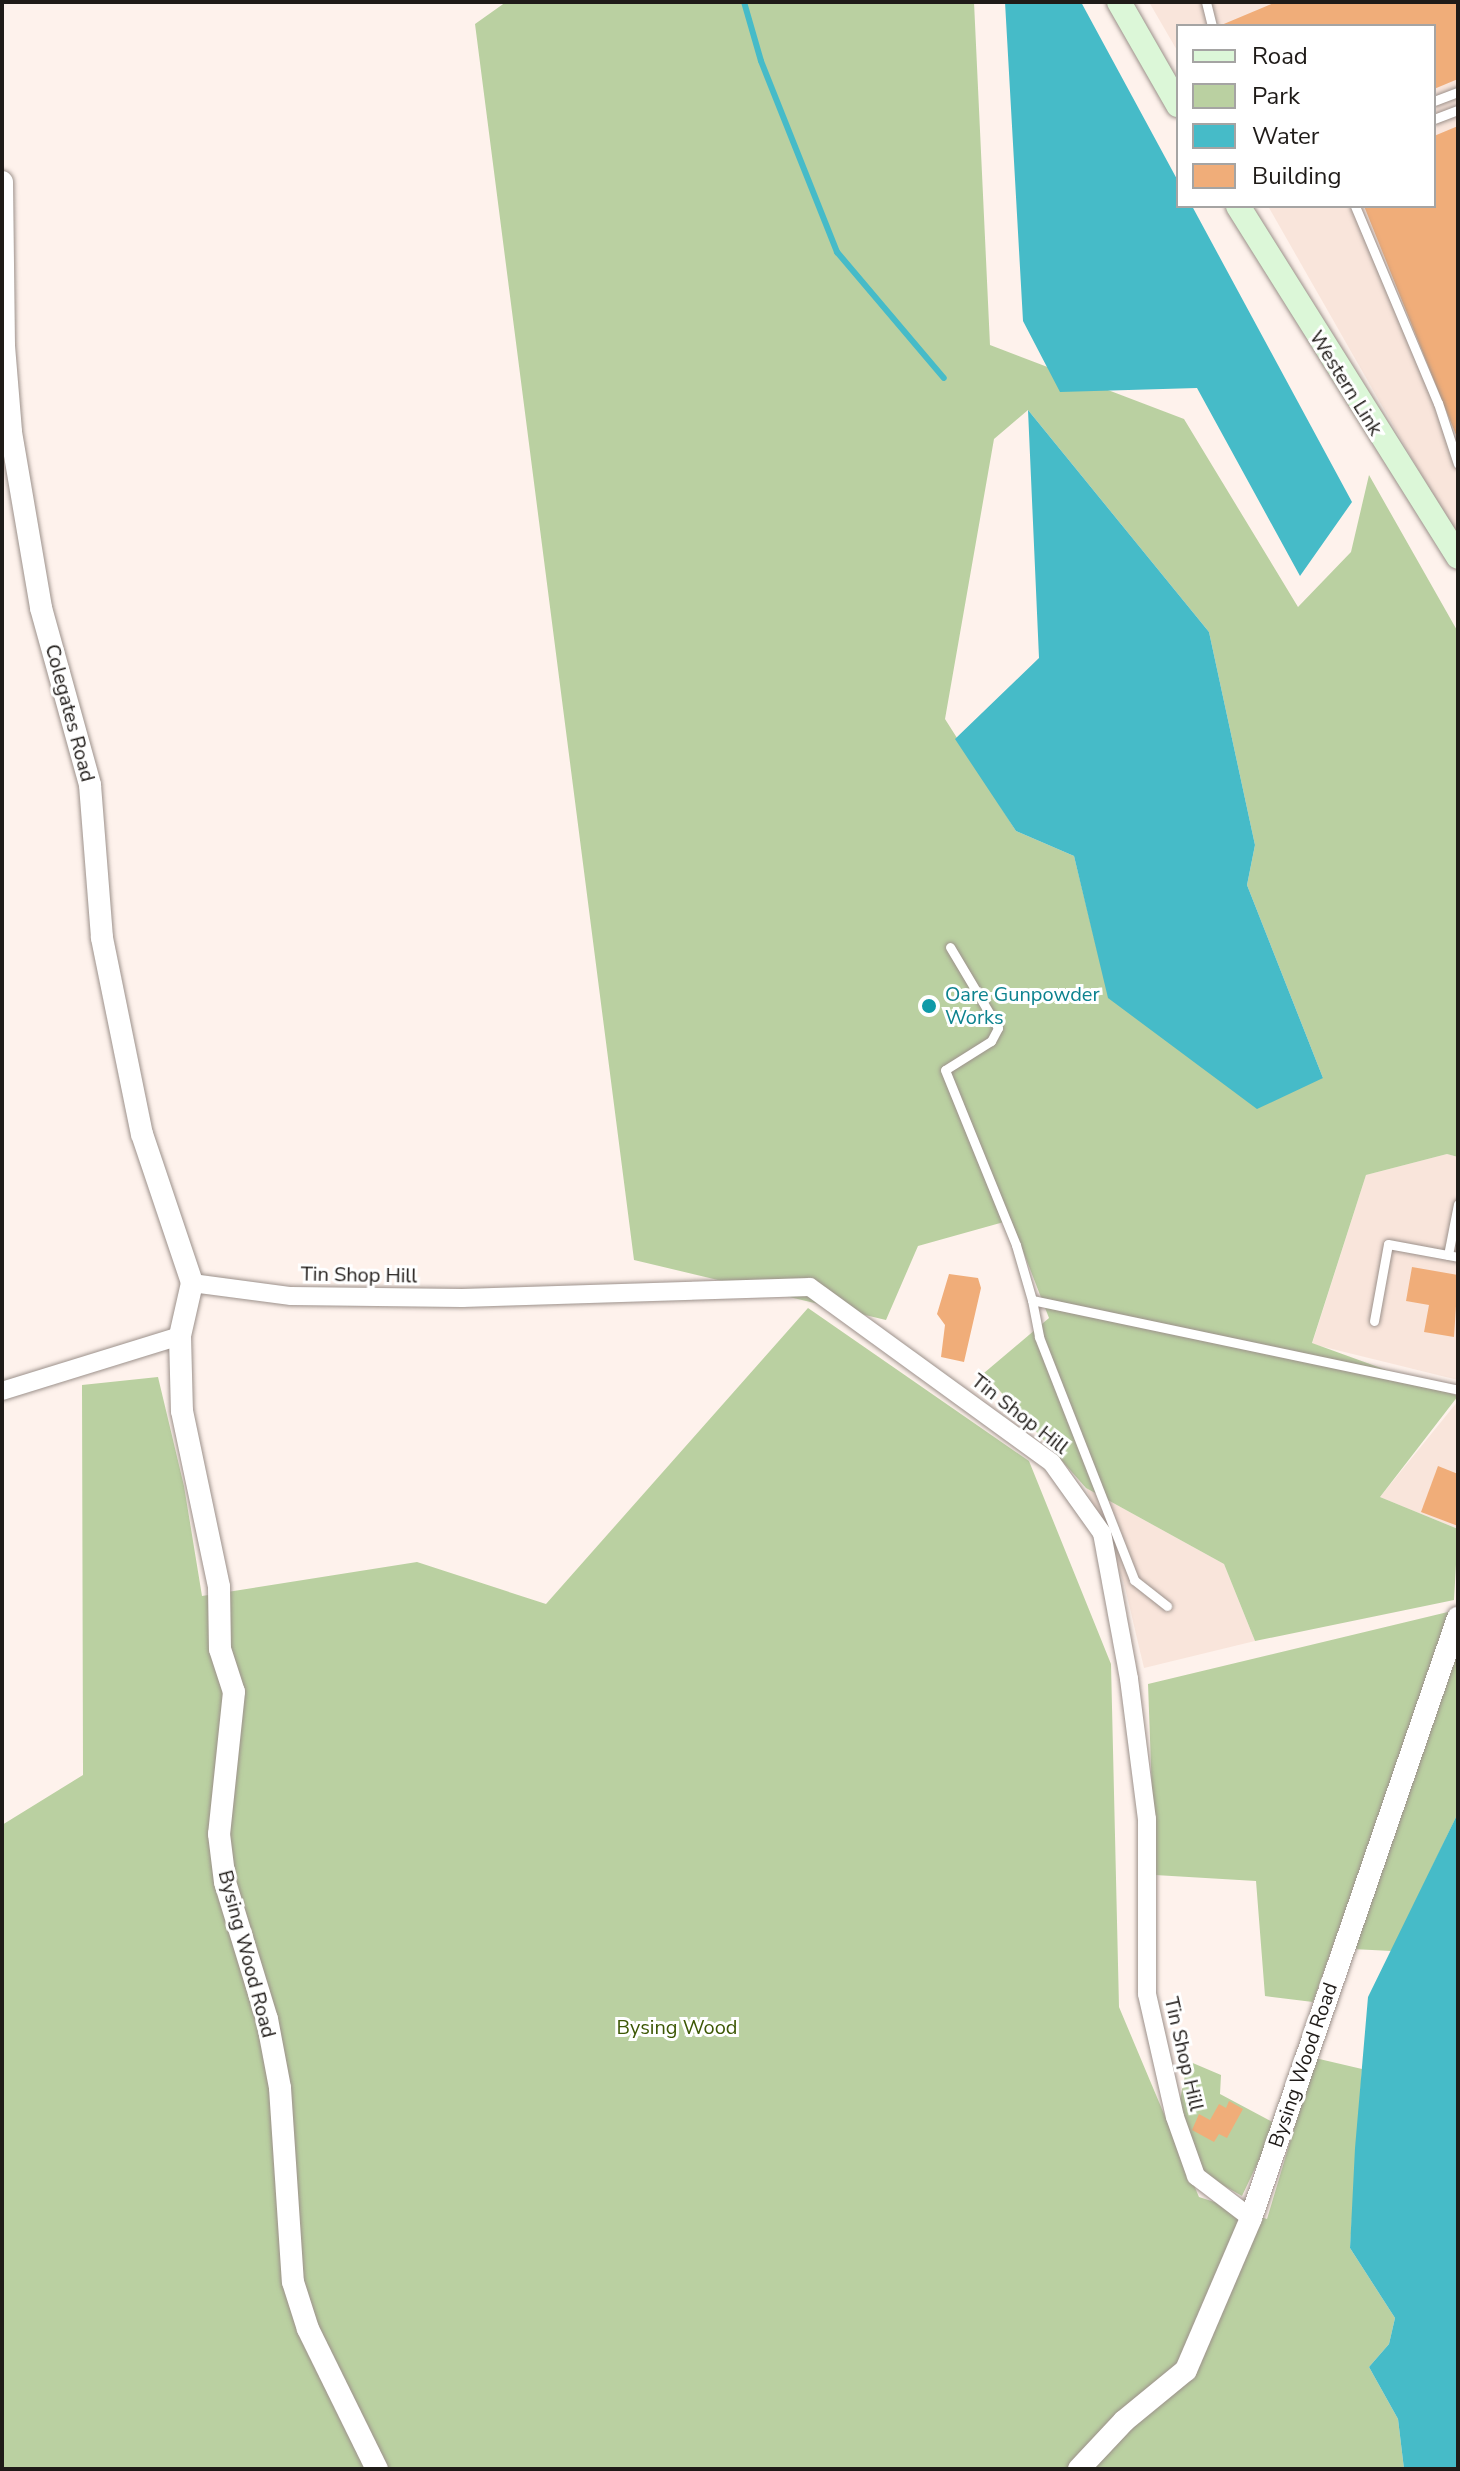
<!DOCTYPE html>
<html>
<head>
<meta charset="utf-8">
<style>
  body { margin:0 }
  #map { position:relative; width:1460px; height:2471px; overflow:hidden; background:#fef2ec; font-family:"Nunito Sans",sans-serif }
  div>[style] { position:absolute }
  .built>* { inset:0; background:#f9e5db }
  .green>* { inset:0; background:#bad0a1 }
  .water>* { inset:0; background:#46bbc8 }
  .stream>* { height:6px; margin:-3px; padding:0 3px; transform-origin:3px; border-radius:3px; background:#46bbc8 }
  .building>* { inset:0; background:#f0ad79 }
  .roads { filter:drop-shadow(0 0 2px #9c918b) drop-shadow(0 0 2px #9c918b) }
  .service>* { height:9px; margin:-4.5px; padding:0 4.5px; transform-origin:4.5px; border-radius:4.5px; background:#fff }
  .minor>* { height:18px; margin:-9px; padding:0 9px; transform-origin:9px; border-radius:9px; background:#fff }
  .tertiary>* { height:22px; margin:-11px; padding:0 11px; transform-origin:11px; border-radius:11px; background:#fff }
  .secondary>* { height:24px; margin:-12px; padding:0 12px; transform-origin:12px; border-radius:12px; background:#dcf7d8 }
  .dots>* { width:22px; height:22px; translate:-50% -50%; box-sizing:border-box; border:4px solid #fff; border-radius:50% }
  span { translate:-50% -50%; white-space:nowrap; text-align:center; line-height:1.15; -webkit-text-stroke:6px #fff; paint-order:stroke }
  .street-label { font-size:20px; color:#1f1b18 }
  .culture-label { font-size:20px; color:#0d838f }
  .left { translate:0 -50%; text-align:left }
  .park-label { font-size:20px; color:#3d5805 }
  .frame { position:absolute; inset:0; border:4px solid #1f1b18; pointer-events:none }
  .legend { position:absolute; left:1176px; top:24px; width:260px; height:184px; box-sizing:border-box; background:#fff; border:2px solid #a5a4a3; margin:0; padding:10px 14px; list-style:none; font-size:24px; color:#1f1b18 }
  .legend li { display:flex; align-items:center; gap:16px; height:40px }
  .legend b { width:40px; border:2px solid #a5a4a3 }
</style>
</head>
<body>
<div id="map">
  <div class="built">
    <i style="clip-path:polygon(1149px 2px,1458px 2px,1458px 539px,1268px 206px,1434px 206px,1434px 26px,1178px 26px,1178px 52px)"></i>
    <i style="clip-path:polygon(1447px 1154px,1458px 1157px,1458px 1380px,1312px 1344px,1366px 1175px)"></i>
    <i style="clip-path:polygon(1458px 1401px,1458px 1529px,1380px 1497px)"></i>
    <i style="clip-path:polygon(1086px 1488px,1224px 1564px,1255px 1641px,1144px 1668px,1124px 1583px)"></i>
  </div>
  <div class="green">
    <i style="clip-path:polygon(evenodd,506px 2px,974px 2px,990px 345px,1184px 419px,1298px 607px,1351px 552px,1369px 475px,1458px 632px,1458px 1157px,1447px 1154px,1366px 1175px,1312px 1343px,1458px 1396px,1380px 1497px,1458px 1529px,1454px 1600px,1255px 1641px,1224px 1564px,1086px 1488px,984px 1373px,1049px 1318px,1011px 1220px,918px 1246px,886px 1320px,634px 1260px,475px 24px,506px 2px,1028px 410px,1209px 632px,1255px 845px,1247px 885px,1323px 1078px,1109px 998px,1074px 856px,1016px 831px,945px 719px,994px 439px,1028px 410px)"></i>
    <i style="clip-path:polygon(808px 1308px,1029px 1461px,1111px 1664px,1119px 2007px,1199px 2197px,1267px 2219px,1315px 2058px,1362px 2069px,1350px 2248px,1395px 2318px,1389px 2344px,1369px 2367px,1398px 2419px,1404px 2469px,2px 2469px,2px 1825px,83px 1775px,82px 1385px,158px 1377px,184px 1486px,202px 1596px,417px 1562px,546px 1604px)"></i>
    <i style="clip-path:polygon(1452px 1611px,1313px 2002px,1265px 1996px,1256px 1881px,1155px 1875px,1148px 1684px)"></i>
    <i style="clip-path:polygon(1458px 1649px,1458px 1813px,1392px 1951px,1352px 1949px)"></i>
    <i style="clip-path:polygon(1188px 2061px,1221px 2075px,1220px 2094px,1276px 2124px,1242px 2196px,1200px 2172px,1178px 2109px)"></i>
  </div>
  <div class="water">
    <i style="clip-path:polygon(1005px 2px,1081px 2px,1178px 181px,1178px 206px,1192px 206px,1352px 502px,1300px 576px,1197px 388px,1060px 392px,1023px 321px)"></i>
    <i style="clip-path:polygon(1028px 410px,1209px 632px,1255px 845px,1247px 885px,1323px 1078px,1257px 1109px,1108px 998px,1074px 856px,1016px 831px,955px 739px,1039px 658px)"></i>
    <i style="clip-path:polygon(1458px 1813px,1458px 2469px,1404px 2469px,1398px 2419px,1369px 2367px,1389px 2344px,1395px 2318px,1350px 2248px,1355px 2148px,1368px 1997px)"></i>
  </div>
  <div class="stream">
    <i style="left:744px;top:2px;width:61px;rotate:73.9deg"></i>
    <i style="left:761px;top:61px;width:206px;rotate:68.3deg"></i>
    <i style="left:837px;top:252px;width:165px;rotate:49.7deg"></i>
  </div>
  <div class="building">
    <i style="clip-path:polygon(1276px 2px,1458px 2px,1458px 79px,1434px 89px,1434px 26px,1219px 26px)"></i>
    <i style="clip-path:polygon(1458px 126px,1458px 440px,1364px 206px,1434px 206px,1434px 136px)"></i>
    <i style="clip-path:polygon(1412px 1267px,1458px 1275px,1454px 1337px,1424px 1332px,1429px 1305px,1406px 1301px)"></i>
    <i style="clip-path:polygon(949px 1274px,978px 1278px,981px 1288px,964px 1362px,941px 1357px,945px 1325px,937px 1314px)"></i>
    <i style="clip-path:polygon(1438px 1466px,1458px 1474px,1458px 1526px,1421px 1512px)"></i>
    <i style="clip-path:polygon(1229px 2101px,1243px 2109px,1227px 2138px,1219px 2134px,1214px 2142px,1192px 2130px,1199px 2114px,1210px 2120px,1219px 2104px,1226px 2108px)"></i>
  </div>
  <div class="roads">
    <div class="service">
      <i style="left:1206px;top:2px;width:25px;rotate:76deg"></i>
      <i style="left:1434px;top:101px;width:26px;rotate:-21deg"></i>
      <i style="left:1434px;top:119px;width:26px;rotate:-21deg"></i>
      <i style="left:1355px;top:206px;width:214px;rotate:67.2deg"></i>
      <i style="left:1438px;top:403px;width:64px;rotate:71.8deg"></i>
      <i style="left:950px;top:947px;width:94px;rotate:59.3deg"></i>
      <i style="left:998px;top:1028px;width:15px;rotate:118deg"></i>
      <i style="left:991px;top:1041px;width:54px;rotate:147.8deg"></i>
      <i style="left:945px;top:1070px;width:189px;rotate:67.9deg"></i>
      <i style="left:1016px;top:1245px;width:57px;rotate:73.8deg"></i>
      <i style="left:1032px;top:1300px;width:435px;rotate:11.9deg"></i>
      <i style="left:1448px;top:1255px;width:52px;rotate:-78.9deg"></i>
      <i style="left:1032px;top:1300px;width:38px;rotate:79deg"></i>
      <i style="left:1039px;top:1337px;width:261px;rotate:68.6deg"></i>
      <i style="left:1134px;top:1580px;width:42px;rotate:38.2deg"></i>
      <i style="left:1374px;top:1321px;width:78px;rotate:-79.7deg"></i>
      <i style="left:1388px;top:1244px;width:71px;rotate:10.5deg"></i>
    </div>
    <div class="minor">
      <i style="left:192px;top:1283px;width:100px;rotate:7.5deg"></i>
      <i style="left:291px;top:1296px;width:171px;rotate:0.7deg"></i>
      <i style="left:462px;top:1298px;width:348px;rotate:-1.8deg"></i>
      <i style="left:810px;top:1287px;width:299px;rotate:36deg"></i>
      <i style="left:1052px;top:1463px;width:86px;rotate:54.5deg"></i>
      <i style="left:1102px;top:1533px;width:148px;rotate:79.5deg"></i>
      <i style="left:1129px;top:1679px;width:141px;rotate:82.7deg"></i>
      <i style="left:1147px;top:1819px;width:175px;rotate:90deg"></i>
      <i style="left:1147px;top:1994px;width:126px;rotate:77.2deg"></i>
      <i style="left:1175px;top:2117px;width:63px;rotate:70.4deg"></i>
      <i style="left:1196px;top:2176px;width:69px;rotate:37.4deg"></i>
      <i style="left:2px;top:1391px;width:186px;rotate:-17.2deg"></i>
    </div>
    <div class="tertiary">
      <i style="left:2px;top:182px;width:164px;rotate:89.3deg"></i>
      <i style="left:4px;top:346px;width:86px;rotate:85.3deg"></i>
      <i style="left:11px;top:432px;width:179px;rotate:80.3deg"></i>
      <i style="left:41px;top:608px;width:184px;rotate:74.5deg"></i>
      <i style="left:90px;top:785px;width:153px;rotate:85.5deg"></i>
      <i style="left:102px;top:938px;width:200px;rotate:78.5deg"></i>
      <i style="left:142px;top:1134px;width:157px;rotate:71.4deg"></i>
      <i style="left:192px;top:1283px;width:54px;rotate:102.8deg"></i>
      <i style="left:180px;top:1336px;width:75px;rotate:88.5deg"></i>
      <i style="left:182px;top:1411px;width:180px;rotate:78.1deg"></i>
      <i style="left:219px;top:1587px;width:62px;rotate:89.1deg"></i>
      <i style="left:220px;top:1649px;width:45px;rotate:72deg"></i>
      <i style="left:234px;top:1692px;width:143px;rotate:96deg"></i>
      <i style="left:219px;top:1834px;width:48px;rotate:82.9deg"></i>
      <i style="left:225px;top:1882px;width:143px;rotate:73deg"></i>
      <i style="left:267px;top:2019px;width:70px;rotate:79.3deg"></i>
      <i style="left:280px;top:2088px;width:194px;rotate:86.2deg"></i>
      <i style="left:293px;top:2282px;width:49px;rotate:72.3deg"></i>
      <i style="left:308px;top:2329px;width:156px;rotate:63.8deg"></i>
      <i style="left:1079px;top:2469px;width:66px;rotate:-46.8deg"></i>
      <i style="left:1124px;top:2421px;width:80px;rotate:-39.4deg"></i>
      <i style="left:1186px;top:2370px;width:165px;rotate:-66.8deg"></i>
      <i style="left:1251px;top:2218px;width:635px;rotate:-70.97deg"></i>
    </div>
    <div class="secondary">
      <i style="left:1119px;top:2px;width:119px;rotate:60.2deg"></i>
      <i style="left:1238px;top:206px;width:414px;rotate:57.9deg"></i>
    </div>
  </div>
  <div class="dots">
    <i style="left:929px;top:1006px;background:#0f9aa8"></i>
  </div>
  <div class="street-label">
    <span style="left:1346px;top:383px;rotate:58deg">Western Link</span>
    <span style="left:70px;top:713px;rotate:75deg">Colegates Road</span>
    <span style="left:359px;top:1275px;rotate:1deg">Tin Shop Hill</span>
    <span style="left:1020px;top:1414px;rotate:38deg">Tin Shop Hill</span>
    <span style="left:247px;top:1954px;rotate:75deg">Bysing Wood Road</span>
    <span style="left:1184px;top:2054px;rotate:77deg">Tin Shop Hill</span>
    <span style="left:1303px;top:2065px;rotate:-71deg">Bysing Wood Road</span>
  </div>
  <div class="culture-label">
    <span class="left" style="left:945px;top:1006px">Oare Gunpowder<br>Works</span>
  </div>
  <div class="park-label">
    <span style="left:677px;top:2027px">Bysing Wood</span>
  </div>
  <div class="frame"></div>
  <ul class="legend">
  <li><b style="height:10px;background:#dcf7d8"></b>Road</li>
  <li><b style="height:22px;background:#bad0a1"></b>Park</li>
  <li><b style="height:22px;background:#46bbc8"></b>Water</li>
  <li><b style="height:22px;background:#f0ad79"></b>Building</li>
  </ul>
</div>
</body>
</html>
